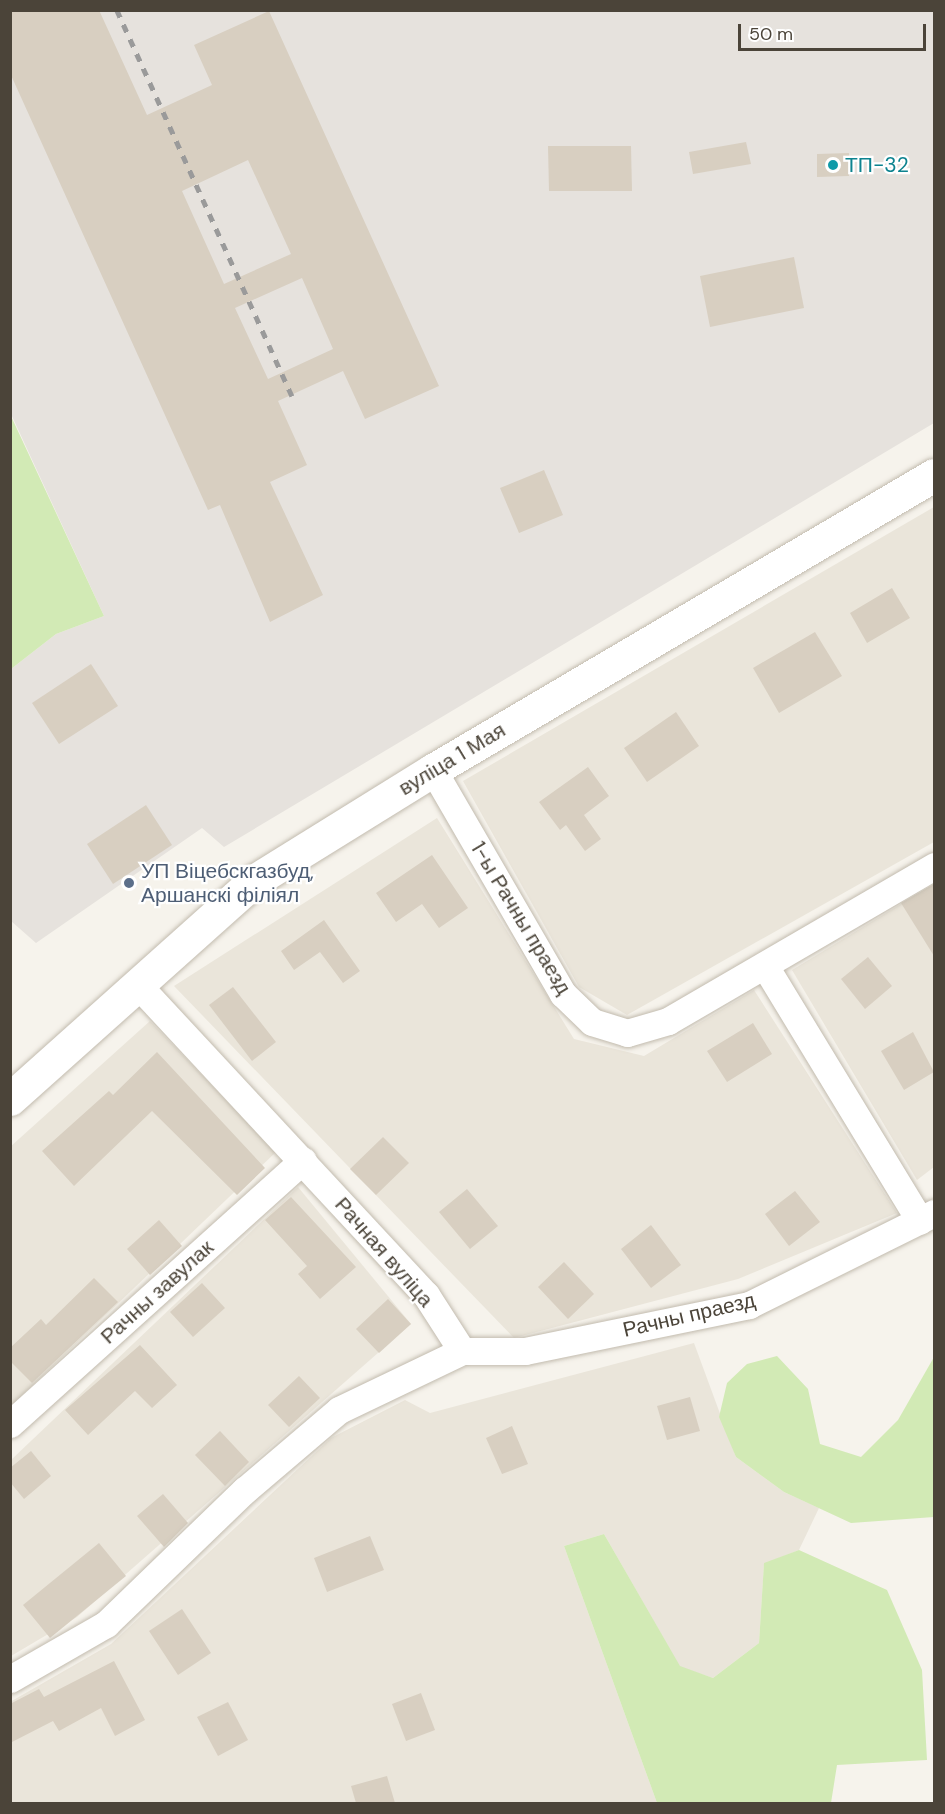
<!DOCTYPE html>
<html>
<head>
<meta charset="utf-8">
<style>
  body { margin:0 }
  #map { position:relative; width:945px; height:1814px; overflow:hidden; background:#f6f3ec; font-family:"DM Sans",sans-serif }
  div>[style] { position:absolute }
  .residential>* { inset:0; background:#eae5da }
  .industrial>* { inset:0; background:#e6e2dd }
  .green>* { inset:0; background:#d2eab5 }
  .building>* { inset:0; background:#d8cfc1 }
  .roads { filter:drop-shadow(0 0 2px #c2bbae) drop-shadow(0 0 2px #c2bbae) }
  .minor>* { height:27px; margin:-13.5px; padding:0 13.5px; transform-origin:13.5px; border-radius:13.5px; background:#fff }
  .tertiary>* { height:33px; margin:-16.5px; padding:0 16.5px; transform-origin:16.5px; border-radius:16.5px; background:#fff }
  .rail>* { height:4.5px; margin-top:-2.25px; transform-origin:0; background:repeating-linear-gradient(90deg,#9a9a9a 0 8px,transparent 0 16px) }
  .dots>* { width:16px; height:16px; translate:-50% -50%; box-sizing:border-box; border:3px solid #fff; border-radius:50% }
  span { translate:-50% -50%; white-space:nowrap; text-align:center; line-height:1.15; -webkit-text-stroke:4.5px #fff; paint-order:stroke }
  .culture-label { font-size:21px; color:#0d838f }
  .left { translate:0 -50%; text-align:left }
  .street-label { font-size:21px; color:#4b4439 }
  .service-label { font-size:21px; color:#4e5e75 }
  .frame { position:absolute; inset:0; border:12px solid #4b4439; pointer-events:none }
  .scale { position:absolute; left:738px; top:24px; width:188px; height:27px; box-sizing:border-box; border:3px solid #4b4439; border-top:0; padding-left:8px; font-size:18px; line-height:21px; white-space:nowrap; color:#4b4439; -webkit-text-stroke:4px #fff; paint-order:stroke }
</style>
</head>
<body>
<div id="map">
  <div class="residential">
    <i style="clip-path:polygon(934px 507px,934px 842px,627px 1015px,579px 987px,463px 781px)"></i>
    <i style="clip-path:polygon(437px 818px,574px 1039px,644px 1056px,754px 990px,897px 1213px,738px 1279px,514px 1338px,174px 986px)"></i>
    <i style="clip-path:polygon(934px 884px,934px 1167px,917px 1180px,792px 970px)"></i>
    <i style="clip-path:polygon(150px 1021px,276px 1152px,11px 1406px,10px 1147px)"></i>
    <i style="clip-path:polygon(298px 1187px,411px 1324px,77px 1617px,11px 1656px,11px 1460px)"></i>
    <i style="clip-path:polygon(694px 1343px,736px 1457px,784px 1492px,819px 1508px,799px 1550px,764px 1564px,759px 1643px,713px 1678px,680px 1667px,604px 1534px,564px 1546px,657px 1803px,11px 1803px,10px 1702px,111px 1644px,331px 1438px,405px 1400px,430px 1413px)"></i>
  </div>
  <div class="industrial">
    <i style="clip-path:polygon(11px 11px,934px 11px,934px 423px,224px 847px,202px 828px,36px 943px,11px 921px,11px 669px,56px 634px,104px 616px,11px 414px)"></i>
  </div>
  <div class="green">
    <i style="clip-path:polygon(10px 414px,104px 616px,56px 634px,11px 669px)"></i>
    <i style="clip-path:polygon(777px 1356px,808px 1389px,820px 1444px,861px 1457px,898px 1420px,934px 1357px,934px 1517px,851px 1523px,784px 1492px,736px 1457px,719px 1417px,727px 1383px,747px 1364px)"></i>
    <i style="clip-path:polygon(604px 1534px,680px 1666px,713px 1678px,759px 1643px,764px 1563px,799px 1550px,887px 1590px,922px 1670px,927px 1760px,837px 1765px,831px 1803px,657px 1803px,564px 1546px)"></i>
  </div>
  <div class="building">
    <i style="clip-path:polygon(evenodd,10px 10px,99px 10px,147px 115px,212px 85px,194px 45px,269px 11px,439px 386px,365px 419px,343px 371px,278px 401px,307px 465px,270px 482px,323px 595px,270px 622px,220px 505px,208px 510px,10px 73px,10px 10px,248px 160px,291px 254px,224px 284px,182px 191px,248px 160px,10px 10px,302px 278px,333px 349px,268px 379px,235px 308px,302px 278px)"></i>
    <i style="clip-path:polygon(746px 142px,751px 164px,693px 174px,689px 152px)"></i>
    <i style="clip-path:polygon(548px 146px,631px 146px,632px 191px,549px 191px)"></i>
    <i style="clip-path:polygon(849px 153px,849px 176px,817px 177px,817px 154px)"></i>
    <i style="clip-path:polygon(794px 257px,804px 308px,710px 327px,700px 276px)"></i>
    <i style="clip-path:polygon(544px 470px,563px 515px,519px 533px,500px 488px)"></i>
    <i style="clip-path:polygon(892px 588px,910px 618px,867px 643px,850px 613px)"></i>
    <i style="clip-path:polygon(815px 632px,842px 676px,779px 713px,753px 668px)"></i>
    <i style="clip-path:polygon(91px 664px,118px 706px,59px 744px,32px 703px)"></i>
    <i style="clip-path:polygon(676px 712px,699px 746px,647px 782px,624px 748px)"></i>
    <i style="clip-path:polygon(588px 767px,609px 796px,584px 815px,601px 839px,585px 851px,566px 825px,560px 830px,539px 802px)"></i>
    <i style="clip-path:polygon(146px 805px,172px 845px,113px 884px,87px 844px)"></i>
    <i style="clip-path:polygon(432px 855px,468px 908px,439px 928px,422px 904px,396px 922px,376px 893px)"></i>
    <i style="clip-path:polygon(934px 884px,934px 956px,901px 903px)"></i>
    <i style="clip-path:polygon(324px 920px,360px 971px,343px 983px,320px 952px,294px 970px,281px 951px)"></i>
    <i style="clip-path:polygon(868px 957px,892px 986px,865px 1009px,841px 979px)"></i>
    <i style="clip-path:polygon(233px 987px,276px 1042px,252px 1061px,209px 1005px)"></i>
    <i style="clip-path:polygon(753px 1023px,772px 1054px,727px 1082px,707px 1051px)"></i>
    <i style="clip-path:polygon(913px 1032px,934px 1072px,904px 1090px,881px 1051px)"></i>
    <i style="clip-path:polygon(157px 1052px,265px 1168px,237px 1195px,152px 1111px,74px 1186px,42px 1151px,109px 1091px,113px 1095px)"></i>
    <i style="clip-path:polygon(383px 1137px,409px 1163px,376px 1195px,350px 1169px)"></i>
    <i style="clip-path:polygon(467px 1189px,498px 1226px,470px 1249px,439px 1212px)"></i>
    <i style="clip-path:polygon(795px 1191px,820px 1222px,789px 1246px,765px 1214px)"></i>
    <i style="clip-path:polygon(291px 1197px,356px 1267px,320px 1299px,298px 1274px,307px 1266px,265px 1220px)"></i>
    <i style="clip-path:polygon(159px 1220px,182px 1246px,150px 1275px,127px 1249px)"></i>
    <i style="clip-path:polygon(651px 1225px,681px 1265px,651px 1288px,621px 1249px)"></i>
    <i style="clip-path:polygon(564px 1262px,594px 1294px,568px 1319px,538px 1287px)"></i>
    <i style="clip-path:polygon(94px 1278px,118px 1302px,32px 1383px,10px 1361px,10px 1348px,41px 1319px,46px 1325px)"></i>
    <i style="clip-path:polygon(202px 1283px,225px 1308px,193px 1337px,170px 1312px)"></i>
    <i style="clip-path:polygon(388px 1299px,411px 1324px,379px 1353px,356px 1329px)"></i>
    <i style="clip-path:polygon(140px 1345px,177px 1385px,152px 1408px,135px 1391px,88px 1435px,65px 1410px)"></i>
    <i style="clip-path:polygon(299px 1376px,320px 1398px,289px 1427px,268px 1405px)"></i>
    <i style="clip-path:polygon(690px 1397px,700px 1431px,667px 1440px,657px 1406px)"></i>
    <i style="clip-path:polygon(512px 1426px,528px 1464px,502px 1474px,486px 1438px)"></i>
    <i style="clip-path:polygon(220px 1431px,249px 1462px,225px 1486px,195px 1455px)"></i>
    <i style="clip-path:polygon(31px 1451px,51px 1476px,24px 1499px,10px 1482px,10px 1468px)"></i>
    <i style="clip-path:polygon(163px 1494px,188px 1523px,164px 1547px,137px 1516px)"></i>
    <i style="clip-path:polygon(370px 1536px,384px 1570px,327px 1592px,314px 1558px)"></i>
    <i style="clip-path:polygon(99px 1543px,126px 1576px,50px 1638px,23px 1605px)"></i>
    <i style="clip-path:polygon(182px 1609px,211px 1653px,178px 1675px,149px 1631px)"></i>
    <i style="clip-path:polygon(114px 1661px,145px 1720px,115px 1736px,101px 1708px,59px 1731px,53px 1721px,10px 1743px,10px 1704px,39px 1689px,44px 1697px)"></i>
    <i style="clip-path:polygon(421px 1693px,435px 1730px,406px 1741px,392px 1704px)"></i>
    <i style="clip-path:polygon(228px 1702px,248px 1740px,218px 1756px,197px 1717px)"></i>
    <i style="clip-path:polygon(387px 1776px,395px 1803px,356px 1803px,351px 1786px)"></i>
  </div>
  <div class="roads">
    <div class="minor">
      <i style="left:433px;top:770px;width:259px;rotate:59.9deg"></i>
      <i style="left:563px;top:994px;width:40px;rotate:44deg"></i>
      <i style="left:592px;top:1022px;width:37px;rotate:17deg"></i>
      <i style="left:627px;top:1033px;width:43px;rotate:-16.3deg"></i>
      <i style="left:668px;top:1021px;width:308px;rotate:-30.2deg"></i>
      <i style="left:765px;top:966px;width:298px;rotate:58.7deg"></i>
      <i style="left:462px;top:1351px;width:63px"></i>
      <i style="left:525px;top:1351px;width:229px;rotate:-11.6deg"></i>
      <i style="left:749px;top:1305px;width:207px;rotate:-26.4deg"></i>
      <i style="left:10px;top:1424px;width:394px;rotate:-42deg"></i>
      <i style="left:10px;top:1679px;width:111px;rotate:-29.8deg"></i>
      <i style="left:106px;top:1624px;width:193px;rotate:-44deg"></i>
      <i style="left:245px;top:1490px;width:123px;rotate:-40.4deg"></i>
      <i style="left:339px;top:1410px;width:136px;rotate:-25.6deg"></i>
      <i style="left:462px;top:1351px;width:67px;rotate:-122.7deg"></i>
      <i style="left:426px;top:1295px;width:425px;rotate:-132.9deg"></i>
    </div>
    <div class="tertiary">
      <i style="left:10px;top:1099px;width:327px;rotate:-41.8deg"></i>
      <i style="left:254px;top:881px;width:211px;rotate:-31.8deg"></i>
      <i style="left:433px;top:770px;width:581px;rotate:-30.49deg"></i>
    </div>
  </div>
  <div class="rail">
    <i style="left:117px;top:10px;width:424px;rotate:65.6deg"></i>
  </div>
  <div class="dots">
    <i style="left:833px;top:165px;background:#0f9aa8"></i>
    <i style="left:129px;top:883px;background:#5c6f8a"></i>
  </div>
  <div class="culture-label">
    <span class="left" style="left:845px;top:165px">ТП-32</span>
  </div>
  <div class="street-label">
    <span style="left:452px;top:759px;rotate:-31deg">вуліца 1 Мая</span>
    <span style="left:521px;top:918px;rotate:59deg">1-ы Рачны праезд</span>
    <span style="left:384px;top:1252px;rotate:49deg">Рачная вуліца</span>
    <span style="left:157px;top:1292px;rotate:-42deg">Рачны завулак</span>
    <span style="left:689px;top:1315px;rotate:-13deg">Рачны праезд</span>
  </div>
  <div class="service-label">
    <span class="left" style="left:141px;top:883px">УП Віцебскгазбуд,<br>Аршанскі філіял</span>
  </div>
  <div class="frame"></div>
  <div class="scale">50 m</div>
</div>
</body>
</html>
